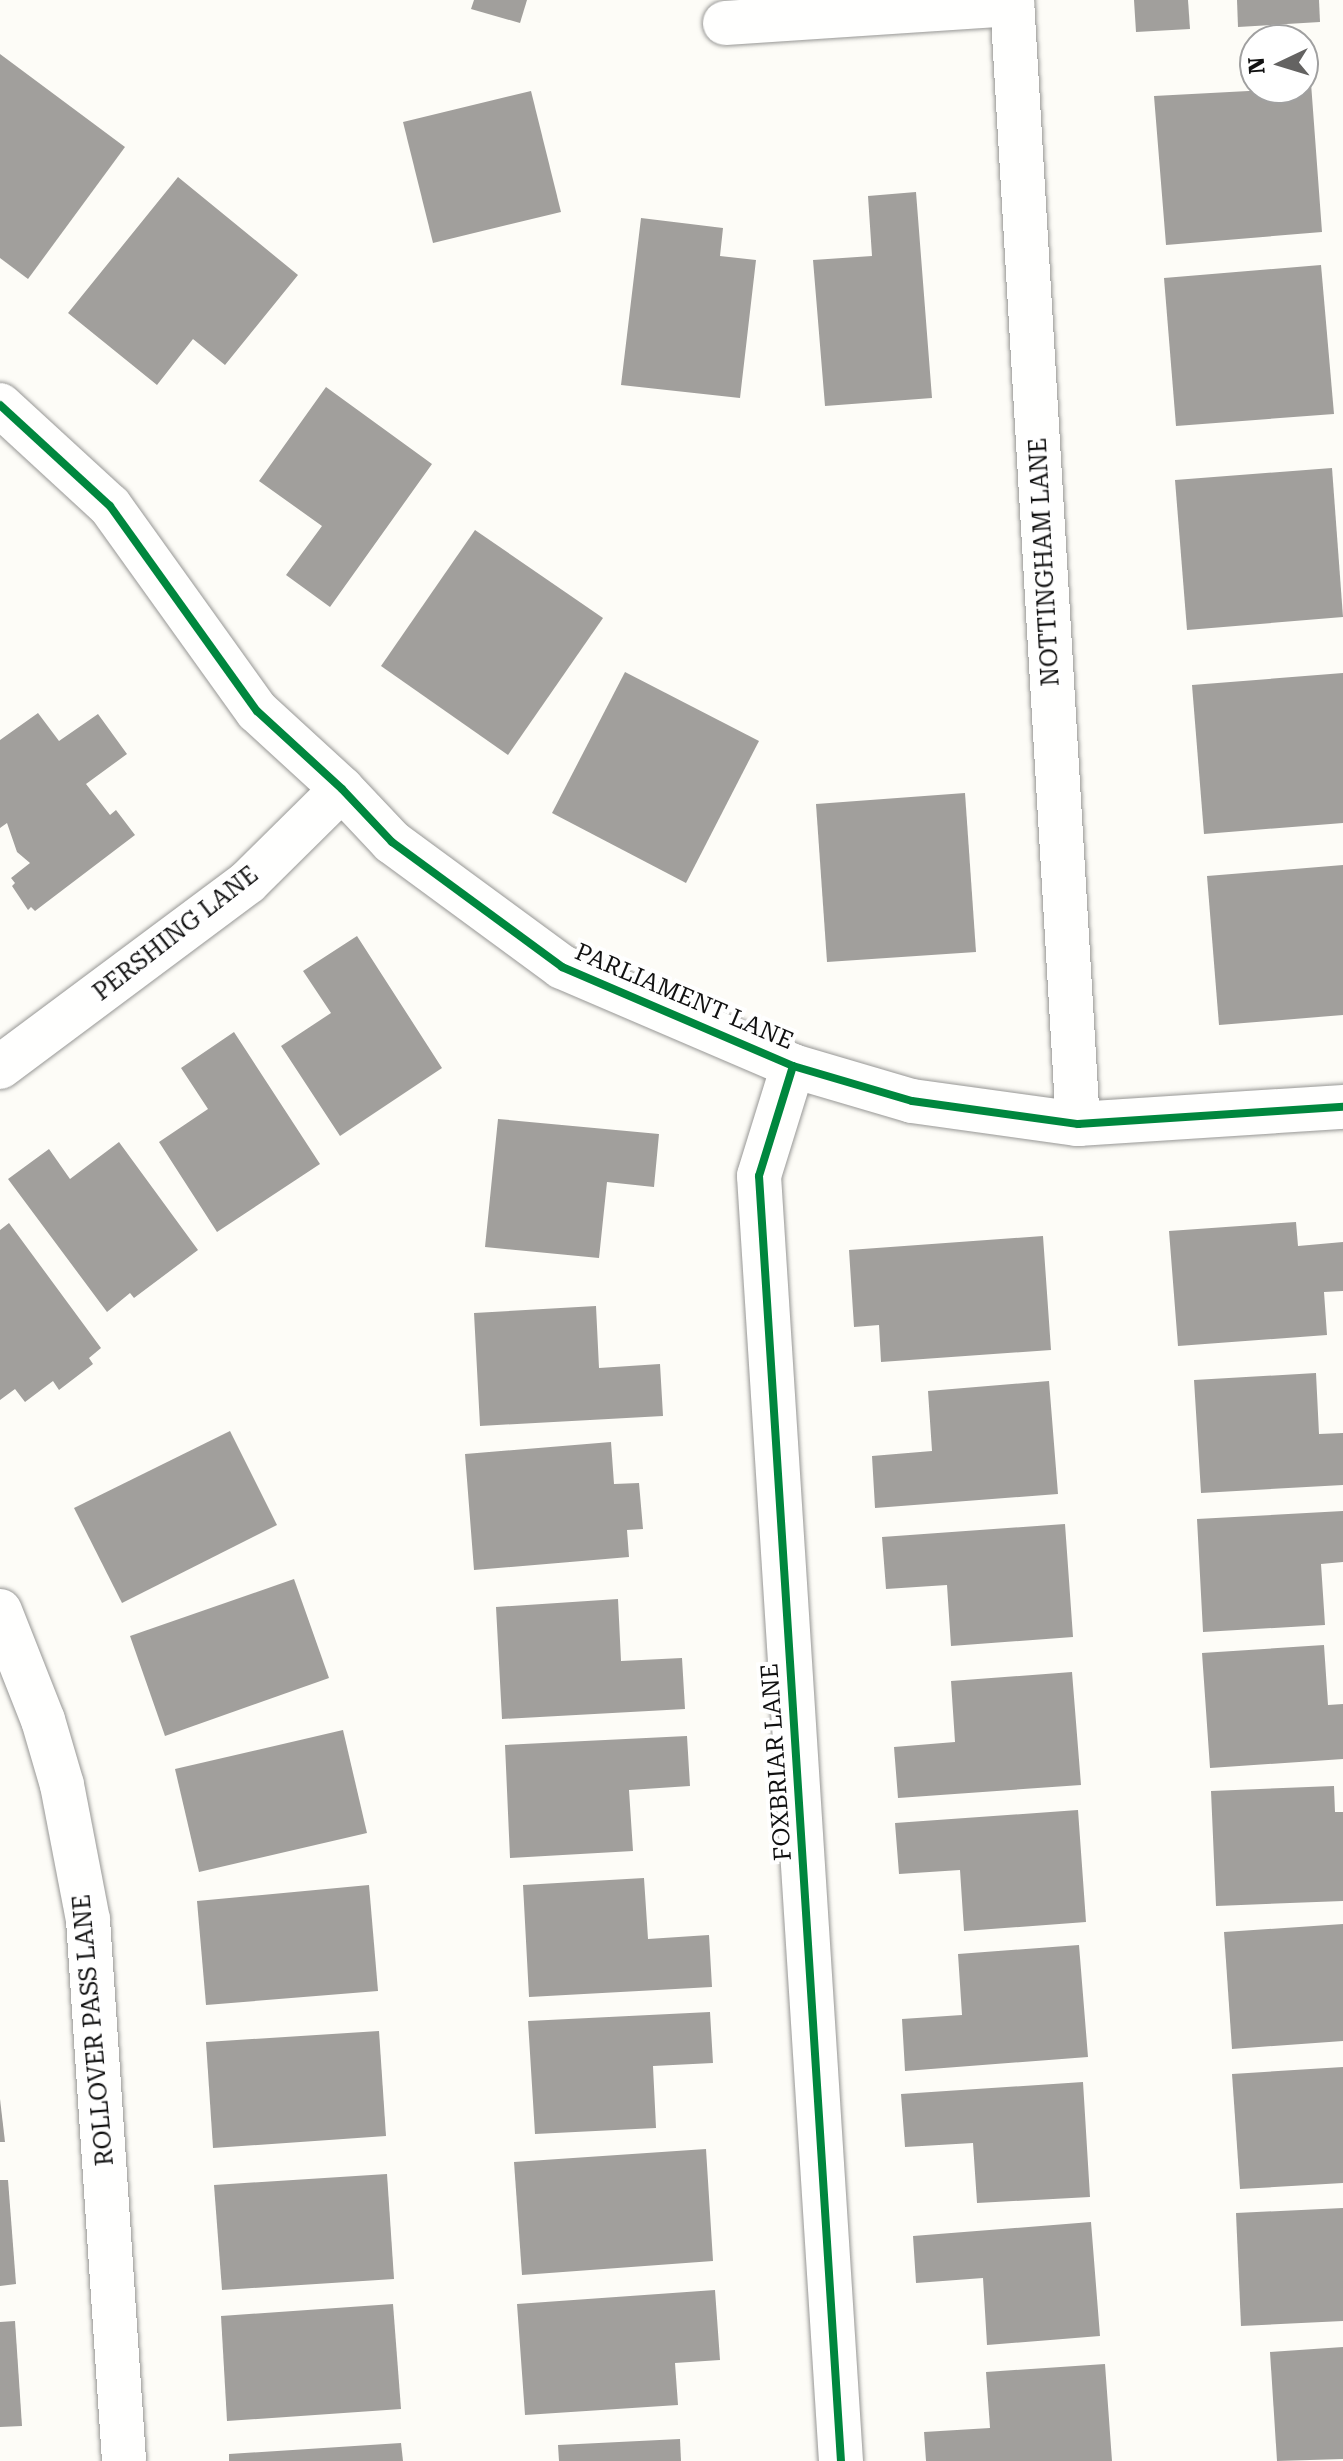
<!DOCTYPE html>
<html>
<head>
<meta charset="utf-8">
<style>
  body { margin:0 }
  #map { position:relative; width:1343px; height:2461px; overflow:hidden; background:#fdfcf7; font-family:"Roboto Serif",serif }
  div>[style] { position:absolute }
  .building>* { inset:0; background:#a19f9c }
  .roads { filter:drop-shadow(0 0 2px #979795) drop-shadow(0 0 2px #979795) }
  .minor>* { height:44px; margin:-22px; padding:0 22px; transform-origin:22px; border-radius:22px; background:#fffffe }
  .cycleway>* { height:8px; margin:-4px; padding:0 4px; transform-origin:4px; border-radius:4px; background:#00873e }
  span { translate:-50% -50%; white-space:nowrap; text-align:center; line-height:1.15; -webkit-text-stroke:8px #fff; paint-order:stroke }
  .street-label { font-size:24px; color:#111 }
  .north { position:absolute; left:1239px; top:24px; width:80px; height:80px; box-sizing:border-box; background:#fff; border:2px solid #a0a0a0; border-radius:50%; rotate:266deg; font-size:22px; font-weight:700; line-height:32px; text-align:center; color:#111 }
  .north::after { content:''; display:block; margin:auto; width:28px; height:36px; background:#646362; clip-path:polygon(50% 0,100% 100%,50% 72%,0 100%) }
</style>
</head>
<body>
<div id="map">
  <div class="building">
    <i style="clip-path:polygon(474px 0,527px 0,520px 23px,471px 9px)"></i>
    <i style="clip-path:polygon(1134px 0,1188px 0,1190px 29px,1136px 32px)"></i>
    <i style="clip-path:polygon(1237px 0,1319px 0,1320px 22px,1238px 27px)"></i>
    <i style="clip-path:polygon(0 54px,125px 147px,28px 279px,0 258px)"></i>
    <i style="clip-path:polygon(1311px 83px,1322px 232px,1166px 245px,1154px 96px,1303px 88px,1303px 84px)"></i>
    <i style="clip-path:polygon(531px 91px,561px 212px,433px 243px,403px 122px)"></i>
    <i style="clip-path:polygon(178px 177px,298px 275px,225px 365px,193px 339px,157px 385px,68px 313px)"></i>
    <i style="clip-path:polygon(916px 192px,932px 398px,825px 406px,813px 260px,872px 256px,868px 196px)"></i>
    <i style="clip-path:polygon(641px 218px,723px 228px,720px 256px,756px 260px,740px 398px,621px 385px)"></i>
    <i style="clip-path:polygon(1321px 265px,1334px 414px,1176px 426px,1164px 278px)"></i>
    <i style="clip-path:polygon(326px 387px,432px 464px,330px 607px,286px 575px,322px 526px,259px 481px)"></i>
    <i style="clip-path:polygon(1332px 468px,1343px 617px,1187px 630px,1175px 480px)"></i>
    <i style="clip-path:polygon(475px 530px,603px 618px,508px 755px,381px 666px)"></i>
    <i style="clip-path:polygon(625px 672px,759px 741px,686px 883px,552px 813px)"></i>
    <i style="clip-path:polygon(1343px 673px,1343px 823px,1204px 834px,1192px 685px)"></i>
    <i style="clip-path:polygon(38px 713px,59px 741px,98px 714px,127px 754px,86px 784px,110px 815px,116px 810px,135px 835px,35px 911px,31px 907px,28px 910px,12px 886px,15px 883px,11px 878px,30px 863px,17px 852px,7px 823px,0 828px,0 740px)"></i>
    <i style="clip-path:polygon(965px 793px,976px 952px,827px 962px,816px 804px)"></i>
    <i style="clip-path:polygon(1343px 865px,1343px 1015px,1219px 1025px,1207px 876px)"></i>
    <i style="clip-path:polygon(357px 936px,442px 1068px,340px 1136px,281px 1046px,331px 1013px,303px 971px)"></i>
    <i style="clip-path:polygon(234px 1032px,320px 1164px,217px 1232px,159px 1142px,208px 1109px,181px 1068px)"></i>
    <i style="clip-path:polygon(498px 1119px,659px 1134px,654px 1187px,607px 1182px,599px 1258px,485px 1247px)"></i>
    <i style="clip-path:polygon(119px 1142px,198px 1250px,134px 1298px,130px 1293px,107px 1312px,8px 1179px,49px 1149px,70px 1179px)"></i>
    <i style="clip-path:polygon(1296px 1222px,1298px 1246px,1343px 1242px,1343px 1291px,1324px 1292px,1327px 1335px,1178px 1346px,1169px 1231px)"></i>
    <i style="clip-path:polygon(9px 1223px,101px 1348px,89px 1358px,93px 1364px,59px 1390px,53px 1381px,25px 1402px,15px 1389px,0 1400px,0 1230px)"></i>
    <i style="clip-path:polygon(1043px 1236px,1051px 1350px,881px 1362px,879px 1325px,854px 1327px,849px 1250px)"></i>
    <i style="clip-path:polygon(596px 1306px,599px 1368px,660px 1364px,663px 1416px,480px 1426px,474px 1313px)"></i>
    <i style="clip-path:polygon(1316px 1373px,1319px 1434px,1343px 1433px,1343px 1485px,1201px 1493px,1194px 1380px)"></i>
    <i style="clip-path:polygon(1049px 1381px,1058px 1494px,875px 1508px,872px 1456px,932px 1451px,928px 1391px)"></i>
    <i style="clip-path:polygon(230px 1431px,277px 1525px,122px 1603px,74px 1508px)"></i>
    <i style="clip-path:polygon(611px 1442px,614px 1484px,639px 1483px,643px 1529px,627px 1530px,629px 1557px,474px 1570px,465px 1454px)"></i>
    <i style="clip-path:polygon(1343px 1511px,1343px 1562px,1321px 1564px,1325px 1625px,1203px 1632px,1197px 1519px)"></i>
    <i style="clip-path:polygon(1065px 1524px,1073px 1637px,951px 1646px,947px 1585px,886px 1589px,882px 1537px)"></i>
    <i style="clip-path:polygon(294px 1579px,329px 1678px,165px 1736px,130px 1636px)"></i>
    <i style="clip-path:polygon(618px 1599px,621px 1661px,682px 1658px,685px 1709px,502px 1719px,496px 1607px)"></i>
    <i style="clip-path:polygon(1324px 1645px,1328px 1705px,1343px 1704px,1343px 1759px,1210px 1768px,1202px 1653px)"></i>
    <i style="clip-path:polygon(1072px 1672px,1081px 1785px,898px 1798px,894px 1747px,955px 1742px,951px 1681px)"></i>
    <i style="clip-path:polygon(343px 1730px,367px 1833px,199px 1872px,175px 1769px)"></i>
    <i style="clip-path:polygon(687px 1736px,690px 1786px,629px 1790px,633px 1851px,510px 1858px,505px 1745px)"></i>
    <i style="clip-path:polygon(1334px 1786px,1335px 1812px,1343px 1812px,1343px 1901px,1216px 1906px,1211px 1791px)"></i>
    <i style="clip-path:polygon(1078px 1810px,1086px 1922px,964px 1931px,960px 1870px,899px 1874px,895px 1823px)"></i>
    <i style="clip-path:polygon(644px 1878px,648px 1939px,709px 1935px,712px 1987px,529px 1997px,523px 1885px)"></i>
    <i style="clip-path:polygon(369px 1885px,378px 1991px,206px 2005px,197px 1901px)"></i>
    <i style="clip-path:polygon(1343px 1924px,1343px 2041px,1232px 2049px,1224px 1932px)"></i>
    <i style="clip-path:polygon(1079px 1945px,1088px 2057px,905px 2071px,902px 2019px,962px 2015px,958px 1954px)"></i>
    <i style="clip-path:polygon(710px 2012px,713px 2063px,653px 2066px,656px 2128px,535px 2134px,528px 2021px)"></i>
    <i style="clip-path:polygon(379px 2031px,386px 2136px,213px 2148px,206px 2042px)"></i>
    <i style="clip-path:polygon(1343px 2067px,1343px 2183px,1240px 2189px,1232px 2074px)"></i>
    <i style="clip-path:polygon(1083px 2082px,1090px 2197px,977px 2203px,973px 2143px,905px 2147px,901px 2094px)"></i>
    <i style="clip-path:polygon(0 2099px,5px 2142px,0 2142px)"></i>
    <i style="clip-path:polygon(706px 2149px,713px 2261px,522px 2275px,514px 2162px)"></i>
    <i style="clip-path:polygon(387px 2174px,394px 2279px,222px 2290px,214px 2185px)"></i>
    <i style="clip-path:polygon(0 2180px,8px 2180px,16px 2284px,0 2286px)"></i>
    <i style="clip-path:polygon(1343px 2208px,1343px 2321px,1241px 2326px,1236px 2213px)"></i>
    <i style="clip-path:polygon(1091px 2222px,1100px 2336px,987px 2345px,983px 2278px,916px 2283px,913px 2236px)"></i>
    <i style="clip-path:polygon(715px 2290px,720px 2360px,675px 2363px,678px 2405px,525px 2415px,517px 2304px)"></i>
    <i style="clip-path:polygon(393px 2304px,401px 2409px,227px 2421px,221px 2316px)"></i>
    <i style="clip-path:polygon(15px 2321px,22px 2426px,0 2427px,0 2322px)"></i>
    <i style="clip-path:polygon(1343px 2347px,1343px 2459px,1277px 2461px,1270px 2352px)"></i>
    <i style="clip-path:polygon(1105px 2364px,1112px 2461px,926px 2461px,924px 2432px,990px 2428px,986px 2372px)"></i>
    <i style="clip-path:polygon(680px 2439px,681px 2461px,559px 2461px,558px 2445px)"></i>
    <i style="clip-path:polygon(401px 2443px,403px 2461px,229px 2461px,229px 2454px)"></i>
  </div>
  <div class="roads">
    <div class="minor">
      <i style="left:1012px;top:0;width:1126px;rotate:86.64deg"></i>
      <i style="left:725px;top:23px;width:288px;rotate:-3.8deg"></i>
      <i style="left:0;top:405px;width:149px;rotate:42.6deg"></i>
      <i style="left:110px;top:506px;width:252px;rotate:54.4deg"></i>
      <i style="left:257px;top:711px;width:115px;rotate:42.5deg"></i>
      <i style="left:342px;top:789px;width:73px;rotate:46.7deg"></i>
      <i style="left:392px;top:842px;width:211px;rotate:36.3deg"></i>
      <i style="left:562px;top:967px;width:251px;rotate:23.2deg"></i>
      <i style="left:793px;top:1066px;width:124px;rotate:16.4deg"></i>
      <i style="left:912px;top:1101px;width:168px;rotate:7.9deg"></i>
      <i style="left:1078px;top:1124px;width:266px;rotate:-3.7deg"></i>
      <i style="left:793px;top:1066px;width:115px;rotate:107.2deg"></i>
      <i style="left:759px;top:1176px;width:1288px;rotate:86.35deg"></i>
      <i style="left:0;top:1067px;width:309px;rotate:-36.7deg"></i>
      <i style="left:248px;top:882px;width:132px;rotate:-44.7deg"></i>
      <i style="left:0;top:1611px;width:117px;rotate:68.5deg"></i>
      <i style="left:43px;top:1720px;width:68px;rotate:73.7deg"></i>
      <i style="left:62px;top:1785px;width:137px;rotate:79.1deg"></i>
      <i style="left:88px;top:1920px;width:542px;rotate:86.19deg"></i>
    </div>
  </div>
  <div class="cycleway">
    <i style="left:0;top:405px;width:149px;rotate:42.6deg"></i>
    <i style="left:110px;top:506px;width:252px;rotate:54.4deg"></i>
    <i style="left:257px;top:711px;width:115px;rotate:42.5deg"></i>
    <i style="left:342px;top:789px;width:73px;rotate:46.7deg"></i>
    <i style="left:392px;top:842px;width:211px;rotate:36.3deg"></i>
    <i style="left:562px;top:967px;width:251px;rotate:23.2deg"></i>
    <i style="left:793px;top:1066px;width:124px;rotate:16.4deg"></i>
    <i style="left:912px;top:1101px;width:168px;rotate:7.9deg"></i>
    <i style="left:1078px;top:1124px;width:266px;rotate:-3.7deg"></i>
    <i style="left:793px;top:1066px;width:115px;rotate:107.2deg"></i>
    <i style="left:759px;top:1176px;width:1288px;rotate:86.35deg"></i>
  </div>
  <div class="street-label">
    <span style="left:1045px;top:562px;rotate:-93deg">NOTTINGHAM LANE</span>
    <span style="left:176px;top:934px;rotate:-38deg">PERSHING LANE</span>
    <span style="left:684px;top:997px;rotate:23deg">PARLIAMENT LANE</span>
    <span style="left:777px;top:1762px;rotate:-94deg">FOXBRIAR LANE</span>
    <span style="left:94px;top:2030px;rotate:-95deg">ROLLOVER PASS LANE</span>
  </div>
  <div class="north">N</div>
</div>
</body>
</html>
